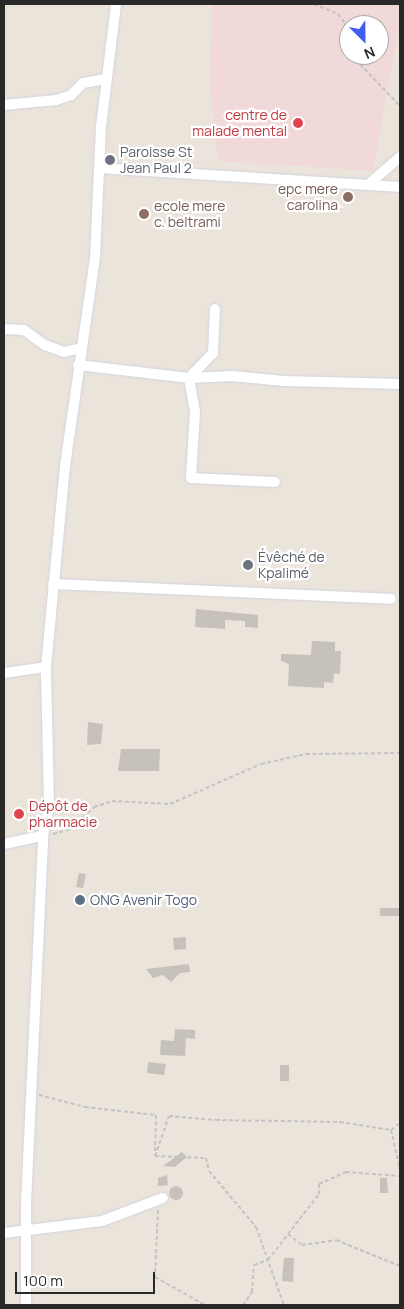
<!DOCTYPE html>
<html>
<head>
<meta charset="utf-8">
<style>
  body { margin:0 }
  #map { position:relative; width:404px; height:1309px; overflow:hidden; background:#ebe4db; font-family:Manrope,sans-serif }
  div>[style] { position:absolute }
  .medical>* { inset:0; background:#f1d9d9 }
  .building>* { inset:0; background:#c6c1bb }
  .round { border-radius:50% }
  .path>* { height:2px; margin-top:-1px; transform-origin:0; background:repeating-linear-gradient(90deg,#c3c3c3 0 4px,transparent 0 6.5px) }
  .roads { filter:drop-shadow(0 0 1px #d1d3e1) drop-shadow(0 0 1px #d1d3e1) }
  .minor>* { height:10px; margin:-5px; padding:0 5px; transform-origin:5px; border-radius:5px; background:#fff }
  .dots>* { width:14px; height:14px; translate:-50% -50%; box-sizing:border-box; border:2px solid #fff; border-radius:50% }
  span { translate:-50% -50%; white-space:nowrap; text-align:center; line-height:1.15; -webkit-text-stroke:4.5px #fff; paint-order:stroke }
  .health-label { font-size:14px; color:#be3a42 }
  .right { translate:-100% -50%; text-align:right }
  .left { translate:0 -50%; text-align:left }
  .worship-label { font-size:14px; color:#5b616d }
  .education-label { font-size:14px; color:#785e54 }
  .service-label { font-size:14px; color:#4e5e75 }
  .frame { position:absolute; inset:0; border:5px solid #292929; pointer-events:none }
  .north { position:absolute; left:339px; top:15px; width:50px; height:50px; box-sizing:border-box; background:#fff; border:1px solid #a9a9a9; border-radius:50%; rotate:157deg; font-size:14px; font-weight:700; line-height:20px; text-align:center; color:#292929 }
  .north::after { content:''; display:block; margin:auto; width:18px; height:22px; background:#425ef1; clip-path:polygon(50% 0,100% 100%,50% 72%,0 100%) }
  .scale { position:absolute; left:15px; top:1272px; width:140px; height:22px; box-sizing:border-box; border:2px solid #292929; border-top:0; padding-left:6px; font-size:15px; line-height:18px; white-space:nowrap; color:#292929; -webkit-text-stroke:4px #fff; paint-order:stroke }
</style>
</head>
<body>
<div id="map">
  <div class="medical">
    <i style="clip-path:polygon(evenodd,212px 4px,400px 4px,400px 23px,373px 171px,218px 161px,210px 86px,212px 4px,349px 25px,379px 25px,379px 55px,349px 55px,349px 25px)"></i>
  </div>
  <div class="building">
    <i style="clip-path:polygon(196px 609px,258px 615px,258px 628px,245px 627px,245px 621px,225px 620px,225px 629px,195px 627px)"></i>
    <i style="clip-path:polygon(312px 641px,335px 642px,335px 651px,341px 651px,340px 674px,334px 673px,333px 683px,324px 682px,324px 688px,288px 686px,289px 664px,281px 661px,281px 654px,311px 655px)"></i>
    <i style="clip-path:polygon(88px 722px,103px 724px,101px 744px,87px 745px)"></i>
    <i style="clip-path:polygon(121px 749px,160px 749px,159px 771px,118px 771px)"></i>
    <i style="clip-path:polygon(79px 873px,86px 874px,83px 888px,76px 887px)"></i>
    <i style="clip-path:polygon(380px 908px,400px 908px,400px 916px,380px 916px)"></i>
    <i style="clip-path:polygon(186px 937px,186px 949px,174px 950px,173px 938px)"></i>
    <i style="clip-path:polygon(189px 964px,190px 972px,180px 973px,171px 982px,163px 975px,153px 978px,146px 969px)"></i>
    <i style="clip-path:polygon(175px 1029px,195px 1030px,195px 1039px,186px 1038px,185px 1056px,160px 1055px,161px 1040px,174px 1041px)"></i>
    <i style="clip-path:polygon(148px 1062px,166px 1064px,164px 1075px,147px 1073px)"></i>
    <i style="clip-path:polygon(280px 1065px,289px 1065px,289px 1081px,280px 1081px)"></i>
    <i style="clip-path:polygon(182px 1152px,187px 1157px,175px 1167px,163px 1166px)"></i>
    <i style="clip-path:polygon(167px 1175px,168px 1185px,158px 1186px,158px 1178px)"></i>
    <i style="clip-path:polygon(380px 1178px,387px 1178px,388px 1193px,380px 1193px)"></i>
    <i class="round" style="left:169px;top:1186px;width:14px;height:14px"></i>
    <i style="clip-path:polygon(284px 1258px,294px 1258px,293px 1282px,282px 1281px)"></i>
  </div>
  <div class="path">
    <i style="left:314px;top:4px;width:26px;rotate:23deg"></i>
    <i style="left:338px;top:14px;width:11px;rotate:52deg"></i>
    <i style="left:345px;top:23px;width:30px;rotate:82deg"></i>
    <i style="left:351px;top:55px;width:71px;rotate:46.1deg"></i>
    <i style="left:53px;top:834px;width:16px;rotate:-15deg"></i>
    <i style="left:68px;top:830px;width:35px;rotate:-41deg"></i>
    <i style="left:94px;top:807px;width:19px;rotate:-18deg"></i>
    <i style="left:112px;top:801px;width:58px;rotate:3deg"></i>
    <i style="left:170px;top:804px;width:99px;rotate:-23.7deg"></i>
    <i style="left:261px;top:764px;width:46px;rotate:-12.5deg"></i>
    <i style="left:306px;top:754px;width:94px;rotate:-0.6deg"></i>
    <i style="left:39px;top:1095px;width:48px;rotate:14.6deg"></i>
    <i style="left:85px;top:1107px;width:71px;rotate:6.4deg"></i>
    <i style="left:156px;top:1115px;width:41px;rotate:91.4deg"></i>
    <i style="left:155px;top:1156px;width:42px;rotate:-70.7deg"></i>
    <i style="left:169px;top:1116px;width:47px;rotate:4.9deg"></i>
    <i style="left:216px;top:1120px;width:124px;rotate:0.9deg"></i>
    <i style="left:340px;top:1122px;width:52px;rotate:8.9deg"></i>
    <i style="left:391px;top:1130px;width:40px;rotate:77deg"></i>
    <i style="left:391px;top:1130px;width:11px;rotate:-38deg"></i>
    <i style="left:155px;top:1156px;width:51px;rotate:2.2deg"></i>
    <i style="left:206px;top:1158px;width:13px;rotate:77deg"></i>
    <i style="left:209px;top:1171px;width:73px;rotate:50deg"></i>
    <i style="left:256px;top:1227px;width:83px;rotate:70.3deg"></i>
    <i style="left:158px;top:1210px;width:67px;rotate:92.6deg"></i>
    <i style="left:155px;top:1277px;width:57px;rotate:29.2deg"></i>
    <i style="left:288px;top:1234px;width:18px;rotate:38deg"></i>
    <i style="left:302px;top:1245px;width:34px;rotate:-8deg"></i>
    <i style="left:336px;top:1240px;width:69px;rotate:22.1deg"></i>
    <i style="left:243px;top:1305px;width:16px;rotate:-55deg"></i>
    <i style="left:252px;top:1292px;width:27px;rotate:-86deg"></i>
    <i style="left:254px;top:1265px;width:15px;rotate:-20deg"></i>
    <i style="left:268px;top:1260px;width:83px;rotate:-52.3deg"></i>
    <i style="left:319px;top:1194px;width:10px;rotate:-90deg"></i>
    <i style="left:319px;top:1184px;width:30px;rotate:-24deg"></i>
    <i style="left:346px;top:1172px;width:54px;rotate:4.2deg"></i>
  </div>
  <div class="roads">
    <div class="minor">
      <i style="left:4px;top:105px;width:52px;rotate:-5.5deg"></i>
      <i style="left:56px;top:100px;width:16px;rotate:-18deg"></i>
      <i style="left:71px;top:95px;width:17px;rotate:-45deg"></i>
      <i style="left:83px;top:83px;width:23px;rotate:-10deg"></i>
      <i style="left:99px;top:168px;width:302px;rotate:3.6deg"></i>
      <i style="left:370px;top:183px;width:40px;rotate:-41deg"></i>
      <i style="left:215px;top:309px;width:44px;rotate:92.6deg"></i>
      <i style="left:213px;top:353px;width:35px;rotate:134deg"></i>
      <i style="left:189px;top:378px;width:34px;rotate:80deg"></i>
      <i style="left:195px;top:411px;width:67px;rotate:93.4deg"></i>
      <i style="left:191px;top:478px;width:84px;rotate:2.7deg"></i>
      <i style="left:4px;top:329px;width:20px;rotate:3deg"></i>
      <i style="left:24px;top:330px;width:26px;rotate:36deg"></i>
      <i style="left:45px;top:345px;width:20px;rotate:20deg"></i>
      <i style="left:64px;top:352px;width:17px;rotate:-13deg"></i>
      <i style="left:78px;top:365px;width:112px;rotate:6.7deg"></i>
      <i style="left:189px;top:378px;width:43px;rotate:-2.7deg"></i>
      <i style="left:232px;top:376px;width:52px;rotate:5.5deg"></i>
      <i style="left:284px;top:381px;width:116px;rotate:1.5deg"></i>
      <i style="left:53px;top:584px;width:338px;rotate:2.5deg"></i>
      <i style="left:4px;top:673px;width:42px;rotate:-8.1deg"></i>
      <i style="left:4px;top:844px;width:40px;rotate:-12deg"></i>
      <i style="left:4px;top:1233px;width:99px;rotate:-7deg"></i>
      <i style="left:102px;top:1221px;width:65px;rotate:-20.7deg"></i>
      <i style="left:26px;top:1305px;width:102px;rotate:-90deg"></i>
      <i style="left:26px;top:1203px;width:367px;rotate:-87.3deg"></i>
      <i style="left:43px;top:836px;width:33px;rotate:-79deg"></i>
      <i style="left:49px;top:804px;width:137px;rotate:-91.3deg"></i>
      <i style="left:46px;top:667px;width:202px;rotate:-84.6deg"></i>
      <i style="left:65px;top:466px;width:210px;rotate:-81.8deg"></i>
      <i style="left:95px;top:258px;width:131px;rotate:-87.4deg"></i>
      <i style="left:101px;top:127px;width:124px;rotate:-83deg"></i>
    </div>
  </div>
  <div class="dots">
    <i style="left:298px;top:123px;background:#e0444e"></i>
    <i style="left:110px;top:160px;background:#6b7280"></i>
    <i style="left:348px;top:197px;background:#8d6e63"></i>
    <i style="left:144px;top:214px;background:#8d6e63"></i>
    <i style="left:248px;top:565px;background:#6b7280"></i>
    <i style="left:19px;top:814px;background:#e0444e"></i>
    <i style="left:80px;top:900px;background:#5c6f8a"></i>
  </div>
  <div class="health-label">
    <span class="right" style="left:287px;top:123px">centre de<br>malade mental</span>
    <span class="left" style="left:29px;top:814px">Dépôt de<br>pharmacie</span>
  </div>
  <div class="worship-label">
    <span class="left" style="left:120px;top:160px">Paroisse St<br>Jean Paul 2</span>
    <span class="left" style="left:258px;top:565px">Évêché de<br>Kpalimé</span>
  </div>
  <div class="education-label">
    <span class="right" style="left:338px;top:197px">epc mere<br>carolina</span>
    <span class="left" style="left:154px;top:214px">ecole mere<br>c. beltrami</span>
  </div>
  <div class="service-label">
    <span class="left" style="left:90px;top:900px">ONG Avenir Togo</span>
  </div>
  <div class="frame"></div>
  <div class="north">N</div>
  <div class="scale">100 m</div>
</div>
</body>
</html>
